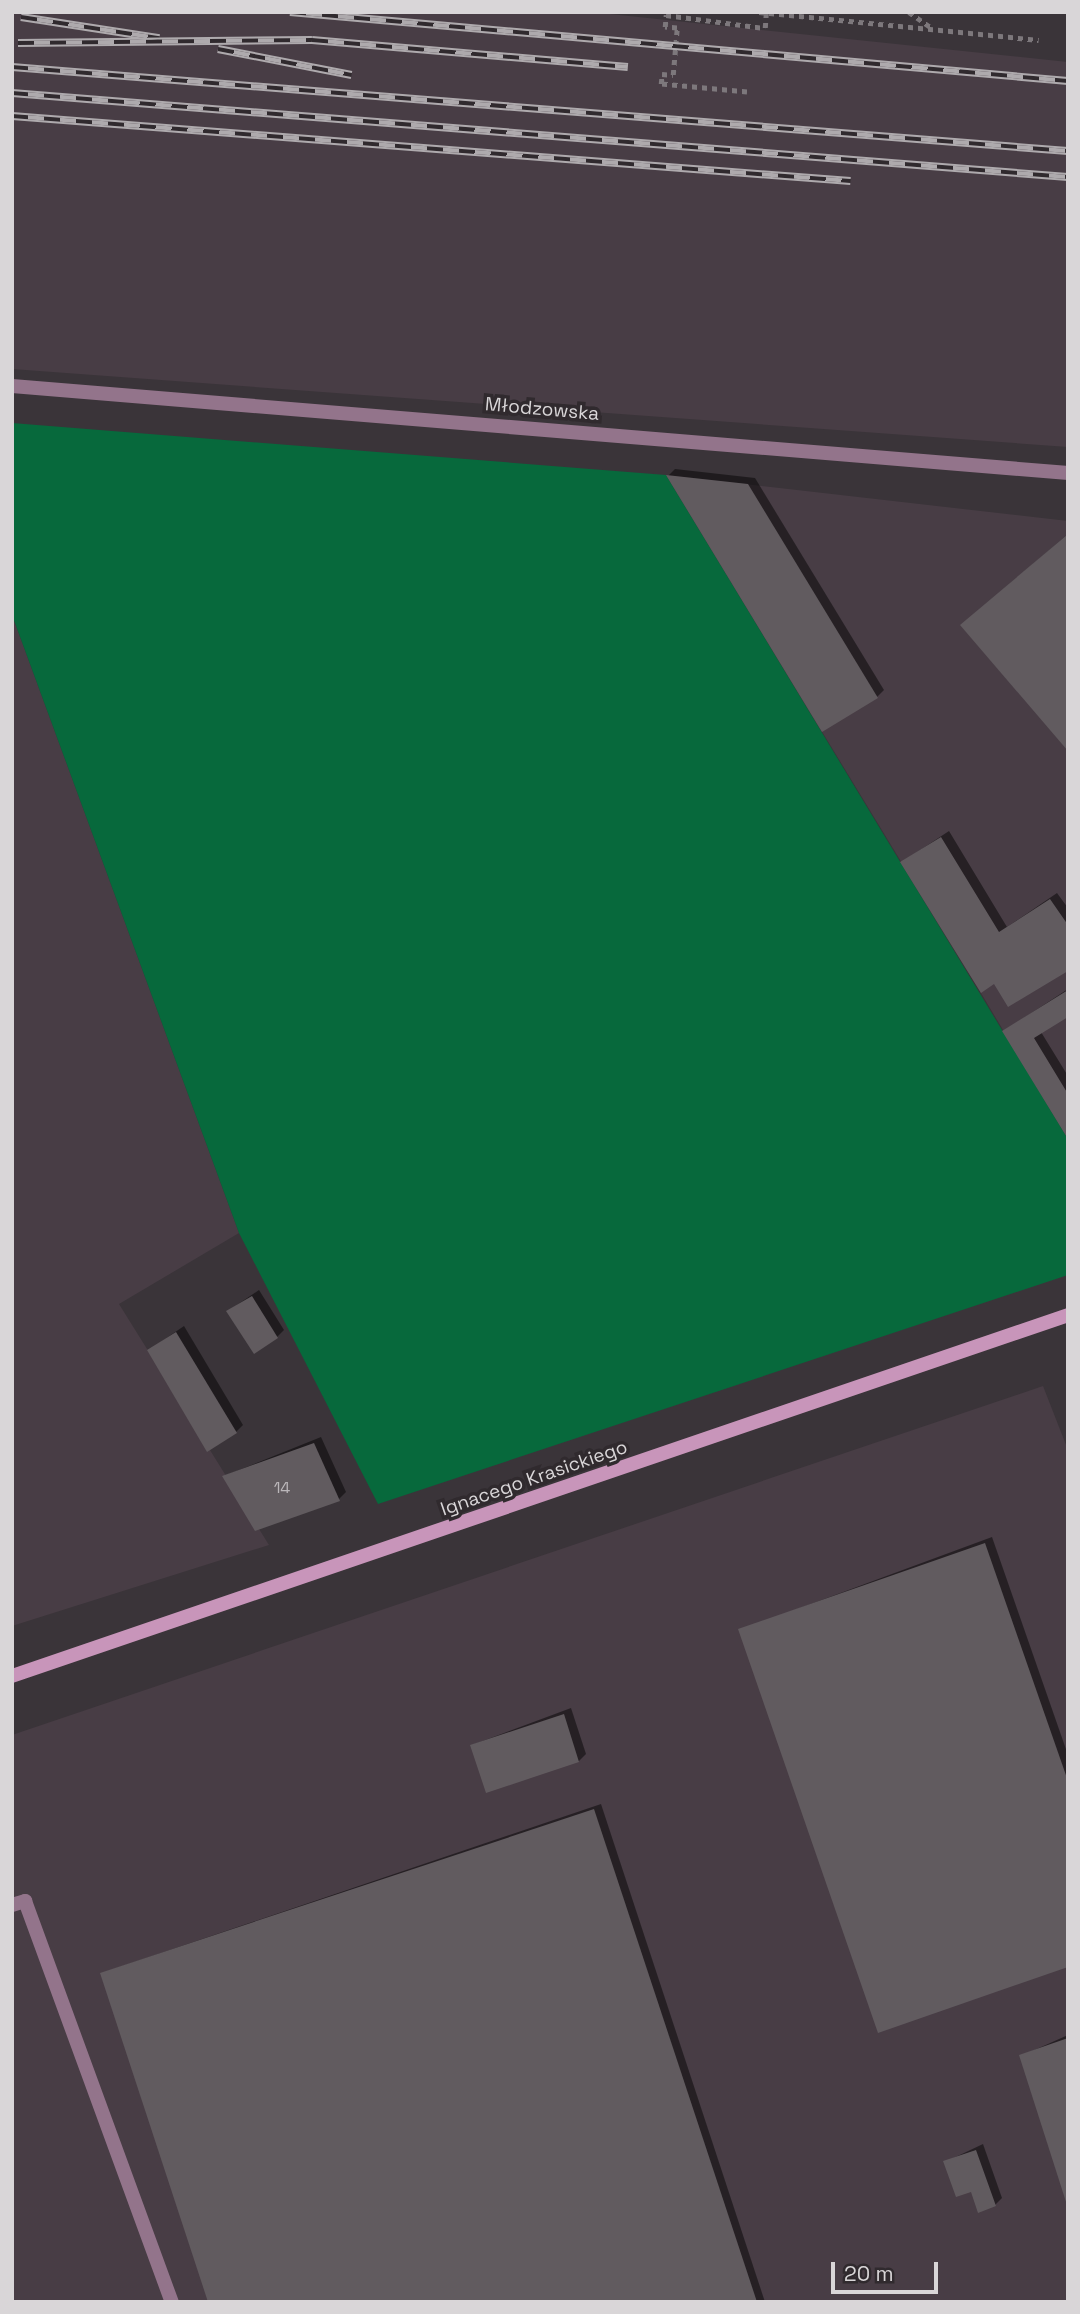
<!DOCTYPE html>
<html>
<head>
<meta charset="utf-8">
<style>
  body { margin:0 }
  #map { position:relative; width:1080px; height:2314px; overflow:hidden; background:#3a3439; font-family:"Space Grotesk",sans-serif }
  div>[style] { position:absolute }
  .built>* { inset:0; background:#483d45 }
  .green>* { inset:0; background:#07693c }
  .shadow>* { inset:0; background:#0007 }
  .building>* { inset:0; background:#615b5f }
  .path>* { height:4.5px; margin-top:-2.25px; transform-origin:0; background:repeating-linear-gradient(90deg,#7d787c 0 5px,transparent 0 10px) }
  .lane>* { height:14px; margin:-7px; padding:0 7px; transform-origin:7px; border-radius:7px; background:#93748b }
  .street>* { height:14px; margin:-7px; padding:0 7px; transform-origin:7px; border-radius:7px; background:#93748b }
  .secondary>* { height:14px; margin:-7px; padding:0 7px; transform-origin:7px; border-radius:7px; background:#c895ba }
  .rail>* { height:8px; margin-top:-4px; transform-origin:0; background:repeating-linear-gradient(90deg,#302a2e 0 16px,#aeaaad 0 32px); box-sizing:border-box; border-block:2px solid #aeaaad }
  span { translate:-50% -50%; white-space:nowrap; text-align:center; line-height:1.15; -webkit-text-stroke:7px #302a2e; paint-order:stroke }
  .number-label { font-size:16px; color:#bbb7ba }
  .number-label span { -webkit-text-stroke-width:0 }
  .street-label { font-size:19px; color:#d9d6d8 }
  .frame { position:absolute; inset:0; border:14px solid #d9d6d8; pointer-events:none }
  .scale { position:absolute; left:831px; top:2262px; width:107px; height:32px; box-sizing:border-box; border:4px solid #d9d6d8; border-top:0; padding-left:9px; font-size:21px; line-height:24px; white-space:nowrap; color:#d9d6d8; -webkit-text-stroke:5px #302a2e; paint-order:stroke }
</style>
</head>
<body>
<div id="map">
  <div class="built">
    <i style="clip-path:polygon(12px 12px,591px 12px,1068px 62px,1068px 447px,12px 369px)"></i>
    <i style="clip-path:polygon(666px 475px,1068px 521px,1068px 1139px,981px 993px)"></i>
    <i style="clip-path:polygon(12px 615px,239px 1233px,119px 1304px,269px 1545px,12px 1626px)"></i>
    <i style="clip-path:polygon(1043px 1386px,1068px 1450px,1068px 2302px,12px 2302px,12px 1735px)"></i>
  </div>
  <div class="green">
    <i style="clip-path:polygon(12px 423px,666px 475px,1068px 1139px,1068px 1275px,378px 1504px,239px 1233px,12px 615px)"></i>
  </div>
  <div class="shadow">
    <i style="clip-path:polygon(675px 469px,755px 478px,884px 690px,877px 697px,668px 476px)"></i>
    <i style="clip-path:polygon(1068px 534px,1068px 749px,962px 625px)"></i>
    <i style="clip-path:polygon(949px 831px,1007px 927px,1057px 893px,1068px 908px,1068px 969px,994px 982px,902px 862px)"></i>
    <i style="clip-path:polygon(1068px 989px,1068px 1015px,1041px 1032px,1068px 1076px,1068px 1135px,1004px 1031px)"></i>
    <i style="clip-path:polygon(259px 1290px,284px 1330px,277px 1337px,228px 1311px)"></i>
    <i style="clip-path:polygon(184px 1326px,243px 1425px,236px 1432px,149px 1350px)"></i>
    <i style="clip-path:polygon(321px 1437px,346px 1492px,339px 1499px,224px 1476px)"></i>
    <i style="clip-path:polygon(992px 1537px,1068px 1755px,1068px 1965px,740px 1630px)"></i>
    <i style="clip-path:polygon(571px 1708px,586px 1754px,579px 1761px,472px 1745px)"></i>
    <i style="clip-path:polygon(601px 1804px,765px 2302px,210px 2302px,102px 1973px)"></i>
    <i style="clip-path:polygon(1068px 2035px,1068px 2195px,1021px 2056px)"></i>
    <i style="clip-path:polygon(983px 2144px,1002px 2198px,995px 2205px,945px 2162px)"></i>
  </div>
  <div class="building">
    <i style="clip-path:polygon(666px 475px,748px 484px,878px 698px,822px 732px)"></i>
    <i style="clip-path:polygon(1068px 534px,1068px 751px,960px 625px)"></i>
    <i style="clip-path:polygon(941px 837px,999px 932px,1050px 899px,1068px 925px,1068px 971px,1008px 1007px,994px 984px,981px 993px,900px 862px)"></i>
    <i style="clip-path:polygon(1068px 990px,1068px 1017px,1034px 1038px,1068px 1094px,1068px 1139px,1002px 1031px)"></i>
    <i style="clip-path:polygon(252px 1296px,278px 1338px,254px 1354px,226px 1311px)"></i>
    <i style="clip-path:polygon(176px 1332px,237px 1433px,207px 1452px,147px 1350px)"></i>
    <i style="clip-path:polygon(314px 1443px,340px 1501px,255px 1531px,222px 1476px)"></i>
    <i style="clip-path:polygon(985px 1543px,1068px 1781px,1068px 1967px,878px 2033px,738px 1629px)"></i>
    <i style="clip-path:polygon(564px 1714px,579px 1762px,486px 1793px,470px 1745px)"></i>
    <i style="clip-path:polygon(594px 1809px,757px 2302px,208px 2302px,100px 1973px)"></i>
    <i style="clip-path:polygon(1068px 2038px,1068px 2205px,1067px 2205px,1019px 2055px)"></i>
    <i style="clip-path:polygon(976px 2150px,996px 2206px,978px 2213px,971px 2192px,956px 2197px,943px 2161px)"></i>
  </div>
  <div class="path">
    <i style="left:759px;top:12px;width:281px;rotate:5.7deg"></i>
    <i style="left:909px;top:12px;width:28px;rotate:35deg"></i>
    <i style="left:747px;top:92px;width:86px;rotate:-174.7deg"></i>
    <i style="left:661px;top:84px;width:10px;rotate:-84deg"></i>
    <i style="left:662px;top:74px;width:11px;rotate:5deg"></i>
    <i style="left:673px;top:75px;width:47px;rotate:-85.1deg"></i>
    <i style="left:677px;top:28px;width:12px;rotate:-175deg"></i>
    <i style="left:665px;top:27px;width:12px;rotate:-85deg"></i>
    <i style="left:666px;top:15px;width:100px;rotate:7.5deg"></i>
    <i style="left:765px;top:28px;width:15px;rotate:-86deg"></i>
  </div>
  <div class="lane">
    <i style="left:12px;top:1905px;width:14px;rotate:-17deg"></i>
    <i style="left:25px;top:1901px;width:427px;rotate:69.9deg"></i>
  </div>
  <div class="street">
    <i style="left:12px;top:386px;width:1060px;rotate:4.71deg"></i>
  </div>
  <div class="secondary">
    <i style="left:12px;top:1676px;width:1116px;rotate:-18.87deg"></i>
  </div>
  <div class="rail">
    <i style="left:290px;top:12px;width:781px;rotate:5.07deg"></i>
    <i style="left:21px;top:17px;width:140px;rotate:8.7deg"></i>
    <i style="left:18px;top:43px;width:294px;rotate:-0.6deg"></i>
    <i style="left:312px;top:40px;width:317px;rotate:4.9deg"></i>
    <i style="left:218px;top:49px;width:136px;rotate:11deg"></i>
    <i style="left:12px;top:67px;width:1059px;rotate:4.55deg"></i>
    <i style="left:12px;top:93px;width:1059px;rotate:4.55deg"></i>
    <i style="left:12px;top:116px;width:841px;rotate:4.44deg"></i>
  </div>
  <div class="number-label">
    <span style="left:282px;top:1488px">14</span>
  </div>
  <div class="street-label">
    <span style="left:542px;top:409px;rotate:5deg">Młodzowska</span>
    <span style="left:534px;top:1478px;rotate:-19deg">Ignacego Krasickiego</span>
  </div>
  <div class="frame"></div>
  <div class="scale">20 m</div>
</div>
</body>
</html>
